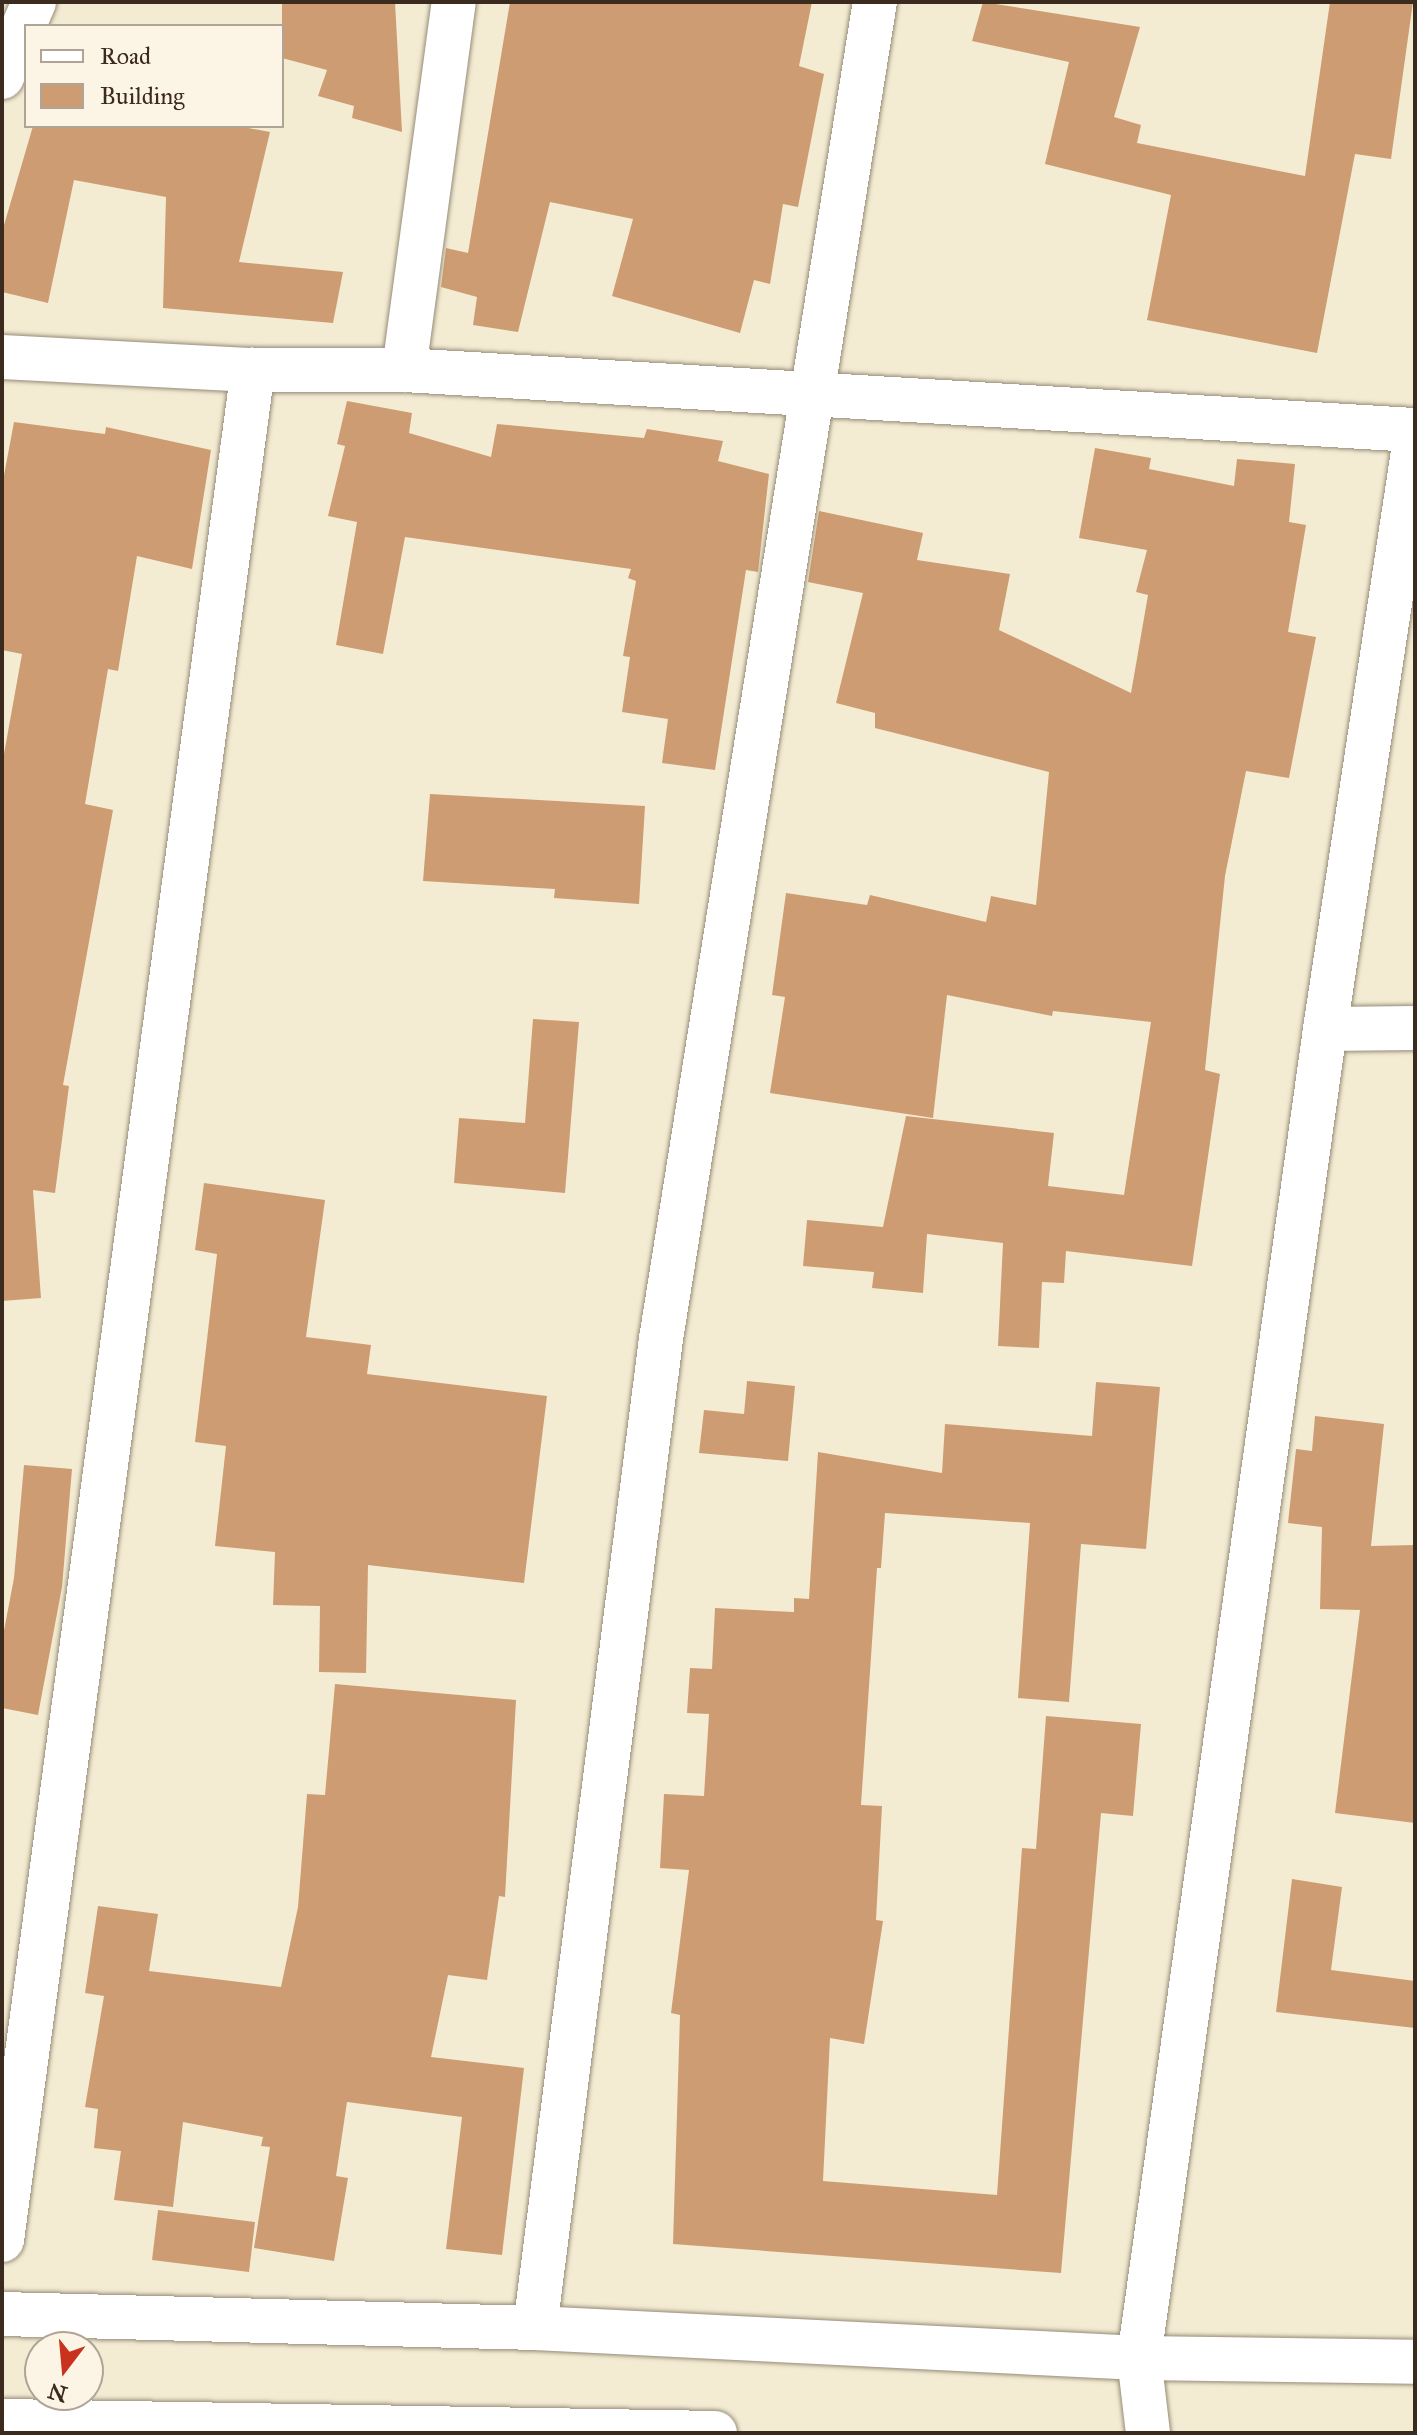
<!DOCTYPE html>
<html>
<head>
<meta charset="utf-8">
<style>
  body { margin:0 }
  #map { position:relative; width:1417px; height:2435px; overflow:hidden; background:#f3ecd3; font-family:"IM FELL Great Primer",serif }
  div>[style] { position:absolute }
  .building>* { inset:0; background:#ce9c72 }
  .roads { filter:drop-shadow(0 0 2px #978b78) drop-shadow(0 0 2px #978b78) }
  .minor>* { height:44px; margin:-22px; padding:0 22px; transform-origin:22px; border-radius:22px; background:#fff }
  span { translate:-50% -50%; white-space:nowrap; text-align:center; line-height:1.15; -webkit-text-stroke:7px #fcf5e5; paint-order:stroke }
  .frame { position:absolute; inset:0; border:4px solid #3b2a1e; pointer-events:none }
  .legend { position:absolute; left:24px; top:24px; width:260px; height:104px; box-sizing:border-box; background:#fcf5e5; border:2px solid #afa495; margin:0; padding:10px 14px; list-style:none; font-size:24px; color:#3b2a1e }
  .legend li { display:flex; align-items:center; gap:16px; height:40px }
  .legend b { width:40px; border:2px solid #afa495 }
  .north { position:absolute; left:24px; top:2331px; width:80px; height:80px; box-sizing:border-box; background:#fcf5e5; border:2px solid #afa495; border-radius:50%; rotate:196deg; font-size:22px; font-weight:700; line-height:32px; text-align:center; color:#3b2a1e }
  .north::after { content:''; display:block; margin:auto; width:28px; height:36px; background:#c8321e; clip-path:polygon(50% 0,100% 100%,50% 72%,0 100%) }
</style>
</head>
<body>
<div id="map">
  <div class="building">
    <i style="clip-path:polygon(282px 2px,395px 2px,402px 132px,352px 118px,354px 106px,318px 96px,327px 70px,282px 58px)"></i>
    <i style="clip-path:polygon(510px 2px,812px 2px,799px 66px,824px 74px,798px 207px,783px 204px,770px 284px,754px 280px,740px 333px,612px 296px,633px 219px,550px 202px,518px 332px,473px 325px,477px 297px,441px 287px,446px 248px,468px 253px)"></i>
    <i style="clip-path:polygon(983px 2px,1140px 27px,1114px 117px,1141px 125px,1137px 143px,1305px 176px,1330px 2px,1413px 2px,1391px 159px,1355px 154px,1317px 353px,1147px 320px,1171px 195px,1045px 164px,1069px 62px,972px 41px)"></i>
    <i style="clip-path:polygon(33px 126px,238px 126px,270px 132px,239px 262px,343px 272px,333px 323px,163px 308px,166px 197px,74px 180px,48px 303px,2px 292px,2px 232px)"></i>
    <i style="clip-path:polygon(347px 401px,412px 413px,409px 433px,491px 457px,497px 424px,644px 438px,647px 429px,723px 441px,718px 461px,769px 474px,758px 572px,746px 570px,715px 770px,662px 763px,668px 719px,622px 712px,630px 657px,623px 656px,636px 581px,628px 578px,631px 569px,405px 537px,383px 654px,336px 645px,357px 522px,328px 516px,345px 446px,337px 444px)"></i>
    <i style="clip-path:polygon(14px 422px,105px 434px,106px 427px,211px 450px,192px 569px,137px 556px,118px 671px,108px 669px,85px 804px,113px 810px,63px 1085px,69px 1086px,55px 1193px,33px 1190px,41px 1298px,2px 1301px,2px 765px,22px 654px,2px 650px,2px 486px)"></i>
    <i style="clip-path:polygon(1095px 448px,1151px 458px,1149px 469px,1234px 486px,1237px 459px,1295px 464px,1289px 522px,1306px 525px,1288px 632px,1316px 637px,1289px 778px,1246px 771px,1225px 876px,1205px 1070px,1220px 1074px,1192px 1266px,1066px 1251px,1064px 1283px,1042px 1282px,1039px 1348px,998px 1346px,1003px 1243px,927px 1234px,923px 1293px,872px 1288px,874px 1272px,803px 1266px,807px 1220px,883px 1227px,906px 1116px,1054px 1133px,1048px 1186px,1124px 1195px,1151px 1022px,1053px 1011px,1052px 1016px,947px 995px,933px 1118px,770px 1093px,785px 997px,772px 995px,786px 893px,867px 905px,870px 895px,986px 922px,991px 896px,1036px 905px,1049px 772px,875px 728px,875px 713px,836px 703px,863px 593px,808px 582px,819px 511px,923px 533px,917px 560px,1010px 574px,999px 630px,1131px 693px,1148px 595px,1136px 592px,1147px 550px,1079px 538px)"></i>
    <i style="clip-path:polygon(430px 794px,645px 806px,639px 904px,554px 898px,555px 889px,423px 881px)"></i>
    <i style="clip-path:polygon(533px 1019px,579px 1022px,565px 1193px,454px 1183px,459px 1118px,525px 1123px)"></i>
    <i style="clip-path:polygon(204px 1183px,325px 1200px,306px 1337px,371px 1345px,367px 1374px,547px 1396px,524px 1583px,368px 1565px,366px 1673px,319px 1672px,320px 1606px,273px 1605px,275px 1552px,215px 1546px,226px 1446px,195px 1442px,217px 1254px,195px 1250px)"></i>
    <i style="clip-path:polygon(747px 1381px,795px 1386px,788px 1461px,699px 1453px,704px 1410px,744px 1414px)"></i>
    <i style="clip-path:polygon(1096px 1382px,1160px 1387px,1146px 1549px,1081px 1544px,1069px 1702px,1018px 1698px,1030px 1523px,885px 1513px,881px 1568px,877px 1568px,861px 1805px,882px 1806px,876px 1920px,883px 1921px,864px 2044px,830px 2038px,823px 2181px,997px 2195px,1022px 1848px,1036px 1849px,1046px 1716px,1141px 1724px,1133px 1816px,1101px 1813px,1061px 2273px,673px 2244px,680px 2015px,671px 2013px,689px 1870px,660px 1868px,664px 1794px,704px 1796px,709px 1714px,687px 1713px,690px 1668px,712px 1669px,715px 1608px,794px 1612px,794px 1598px,809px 1599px,818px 1452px,942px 1473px,945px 1424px,1092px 1436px)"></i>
    <i style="clip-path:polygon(1315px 1416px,1384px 1424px,1371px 1546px,1415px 1545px,1415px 1823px,1335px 1813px,1360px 1610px,1320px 1609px,1322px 1527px,1288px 1523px,1296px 1449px,1312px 1451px)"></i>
    <i style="clip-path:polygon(24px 1465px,72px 1469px,62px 1587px,38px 1715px,2px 1708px,2px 1641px,14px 1578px)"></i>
    <i style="clip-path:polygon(335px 1684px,516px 1700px,505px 1897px,499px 1896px,487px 1980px,448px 1975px,431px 2057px,524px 2068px,502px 2255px,446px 2249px,462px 2117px,347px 2102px,336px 2176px,348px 2178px,334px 2261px,254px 2248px,270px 2147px,261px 2146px,263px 2137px,183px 2122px,173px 2207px,114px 2200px,121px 2151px,94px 2148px,98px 2109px,85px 2107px,104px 1996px,85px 1993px,98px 1906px,158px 1914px,149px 1971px,281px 1987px,298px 1907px,307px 1794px,325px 1795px)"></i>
    <i style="clip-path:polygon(1292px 1879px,1342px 1887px,1331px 1970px,1415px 1981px,1415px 2028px,1276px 2012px)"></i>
    <i style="clip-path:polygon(158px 2210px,255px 2222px,249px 2272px,152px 2260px)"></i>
  </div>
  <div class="roads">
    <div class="minor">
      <i style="left:2px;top:77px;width:82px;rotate:-66.9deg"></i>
      <i style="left:2px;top:357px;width:251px;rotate:3deg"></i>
      <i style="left:253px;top:370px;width:151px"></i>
      <i style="left:404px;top:370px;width:1013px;rotate:3.4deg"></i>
      <i style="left:404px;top:370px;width:371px;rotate:-82.3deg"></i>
      <i style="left:1325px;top:1029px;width:90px;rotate:-0.6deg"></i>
      <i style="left:2px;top:2240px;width:1887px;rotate:-82.36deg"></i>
      <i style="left:2px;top:2314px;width:533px;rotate:1.5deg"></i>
      <i style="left:535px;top:2328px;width:605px;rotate:2.84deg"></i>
      <i style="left:1139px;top:2358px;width:276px;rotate:0.8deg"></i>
      <i style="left:535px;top:2328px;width:997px;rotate:-82.74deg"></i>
      <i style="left:661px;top:1339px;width:1354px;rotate:-80.91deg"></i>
      <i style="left:2px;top:2421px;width:713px;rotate:0.96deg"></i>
      <i style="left:1148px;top:2433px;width:76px;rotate:-96.8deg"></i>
      <i style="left:1139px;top:2358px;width:1342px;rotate:-82.03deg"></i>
      <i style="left:1325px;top:1029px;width:597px;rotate:-81.33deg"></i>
    </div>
  </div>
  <div class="frame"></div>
  <ul class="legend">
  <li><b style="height:10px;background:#fff"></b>Road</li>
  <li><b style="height:22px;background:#ce9c72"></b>Building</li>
  </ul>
  <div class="north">N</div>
</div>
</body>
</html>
